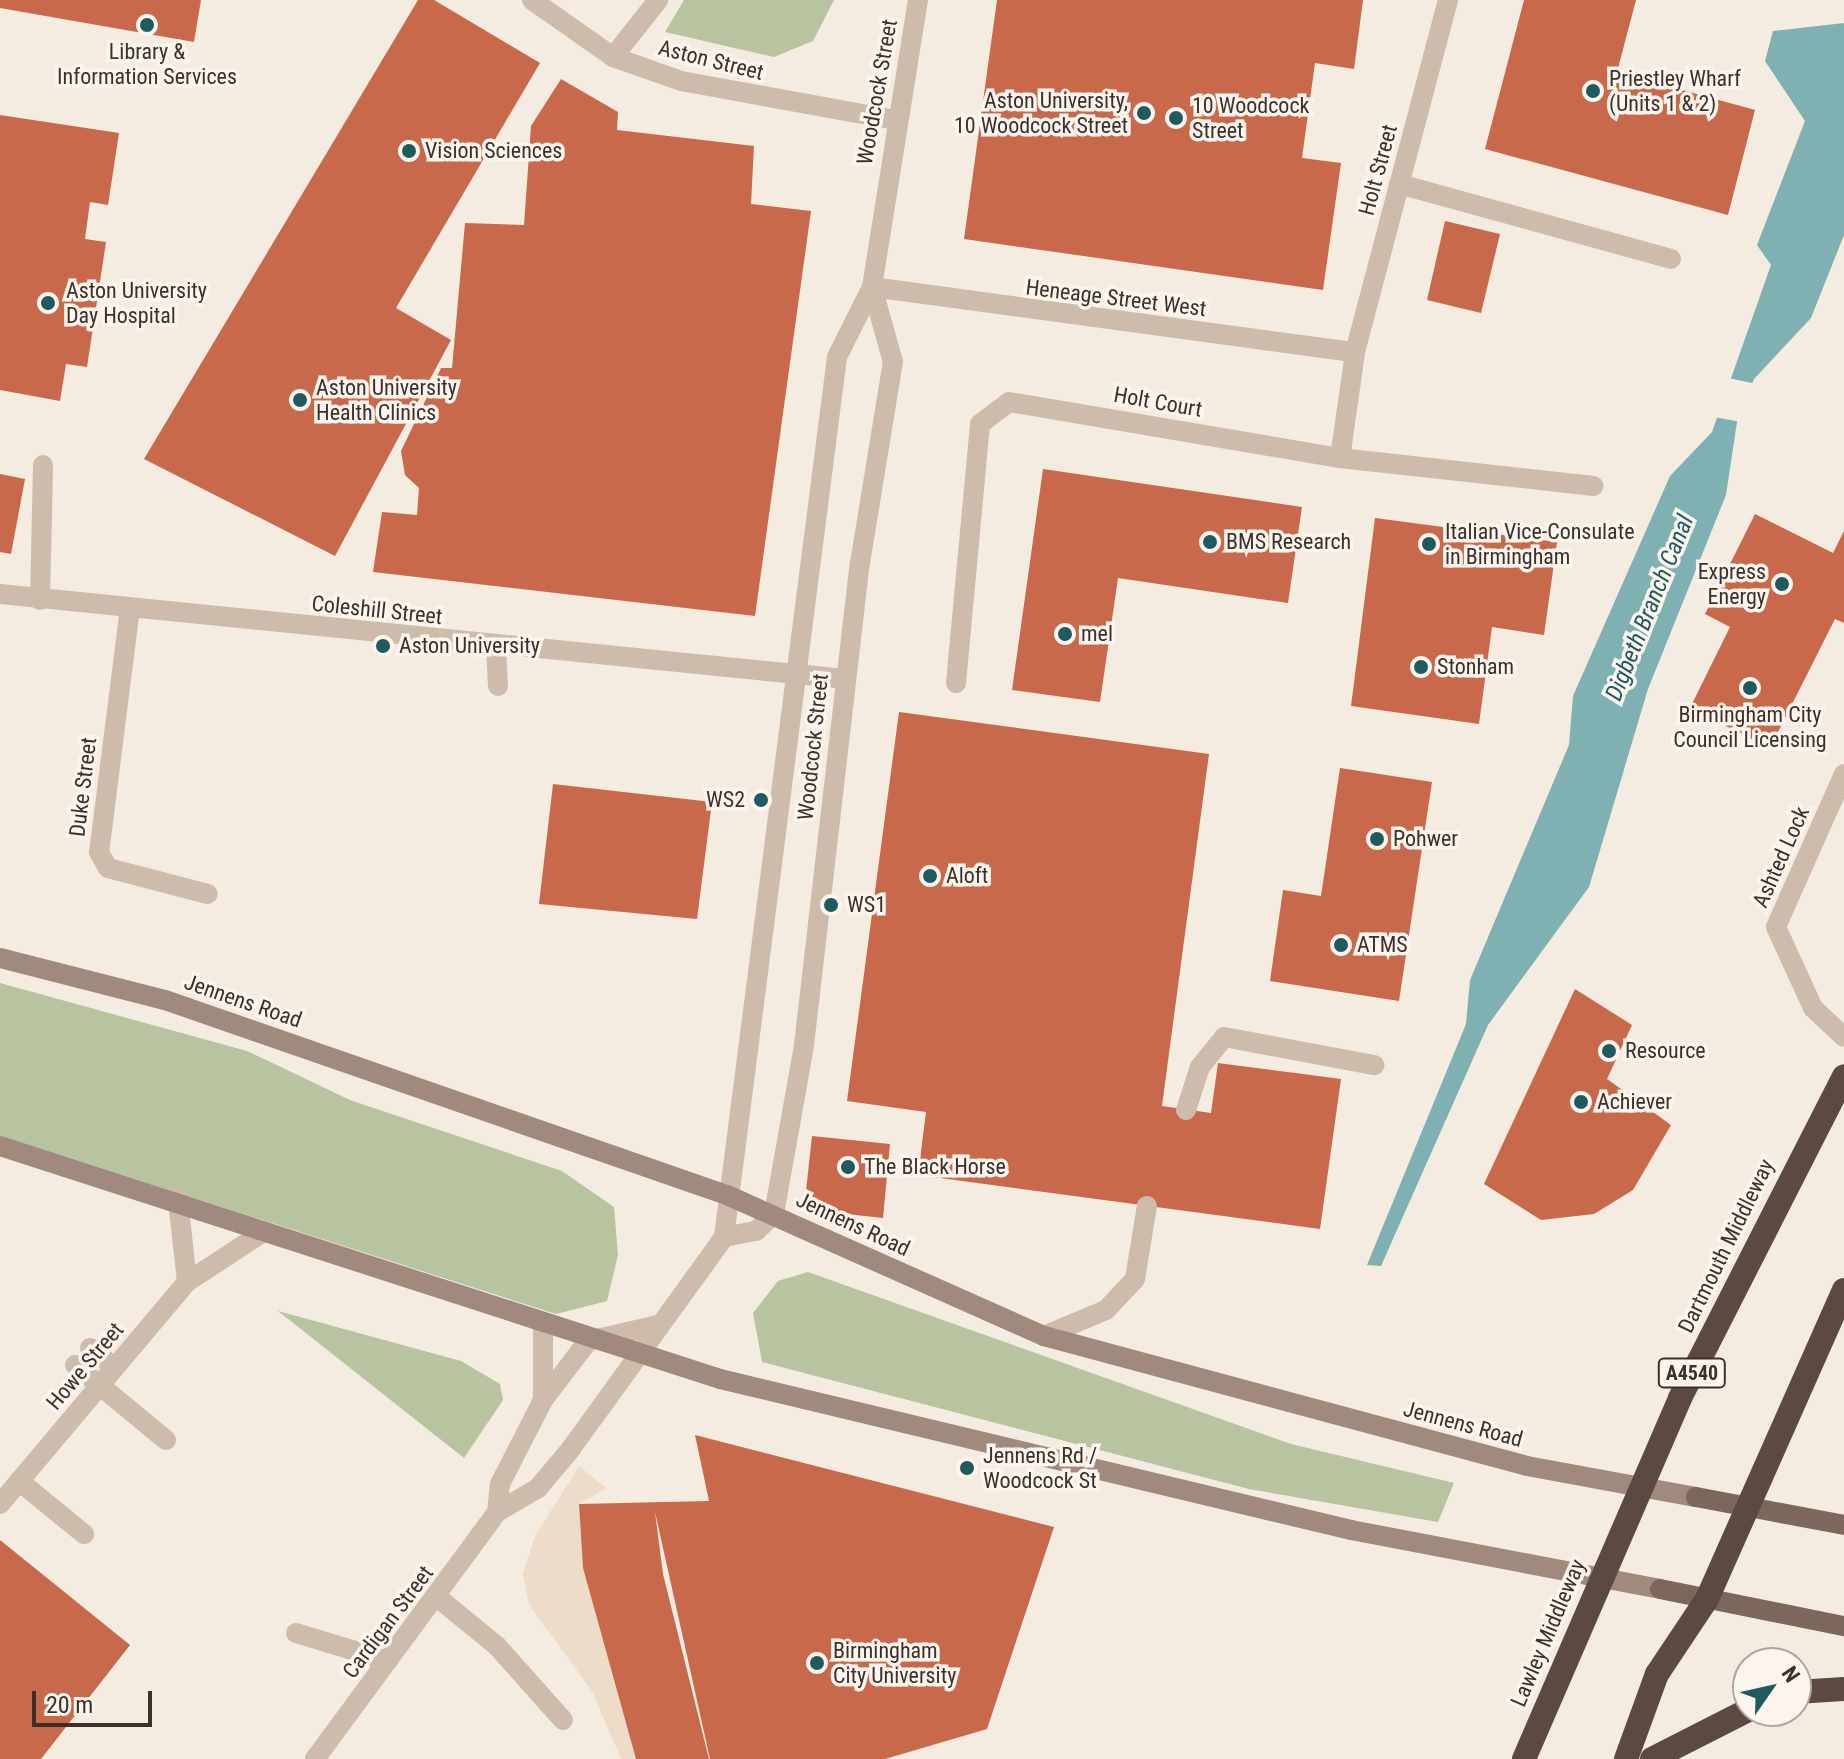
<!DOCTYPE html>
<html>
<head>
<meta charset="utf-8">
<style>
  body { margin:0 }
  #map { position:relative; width:1844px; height:1759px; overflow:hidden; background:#f4ebe1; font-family:"Roboto Condensed",sans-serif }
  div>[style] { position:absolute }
  .green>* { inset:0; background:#b8c4a0 }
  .plaza>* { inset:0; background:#ecdcc8 }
  .water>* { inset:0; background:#7fb0b2 }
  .pier>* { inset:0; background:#f4ebe1 }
  .building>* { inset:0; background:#c8694b }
  .lane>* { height:20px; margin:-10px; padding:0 10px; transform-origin:10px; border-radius:10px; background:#cdbbac }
  .street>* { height:20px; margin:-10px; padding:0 10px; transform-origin:10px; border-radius:10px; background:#cdbbac }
  .secondary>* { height:20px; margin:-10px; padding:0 10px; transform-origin:10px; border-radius:10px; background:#a18a7d }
  .primary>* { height:20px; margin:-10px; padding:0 10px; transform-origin:10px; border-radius:10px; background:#7d675c }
  .highway>* { height:24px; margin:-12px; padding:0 12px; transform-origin:12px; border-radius:12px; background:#5c4a42 }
  .dots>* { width:22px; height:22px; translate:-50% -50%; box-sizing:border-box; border:4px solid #fbf5ee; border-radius:50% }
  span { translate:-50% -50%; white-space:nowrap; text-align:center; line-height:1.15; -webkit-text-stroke:7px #fbf5ee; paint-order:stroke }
  .shield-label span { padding:2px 6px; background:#fbf5ee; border:2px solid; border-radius:6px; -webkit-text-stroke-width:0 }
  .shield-label { font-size:20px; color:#3b302b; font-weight:700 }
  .poi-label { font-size:22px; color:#3b302b }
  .left { translate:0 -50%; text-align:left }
  .right { translate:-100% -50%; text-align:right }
  .street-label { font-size:22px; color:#3b302b }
  .water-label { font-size:24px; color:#1f5a5e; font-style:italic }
  .north { position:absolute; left:1732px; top:1647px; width:80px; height:80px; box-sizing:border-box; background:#fbf5ee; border:2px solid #aea6a0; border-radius:50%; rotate:56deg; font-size:22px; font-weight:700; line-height:32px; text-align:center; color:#3b302b }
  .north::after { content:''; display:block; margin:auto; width:28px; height:36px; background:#1f5a5e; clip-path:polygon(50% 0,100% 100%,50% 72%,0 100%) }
  .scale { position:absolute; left:32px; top:1691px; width:120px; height:36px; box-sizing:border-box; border:4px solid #3b302b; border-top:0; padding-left:10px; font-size:24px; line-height:28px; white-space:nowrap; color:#3b302b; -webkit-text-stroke:6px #fbf5ee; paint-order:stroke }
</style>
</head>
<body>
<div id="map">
  <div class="green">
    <i style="clip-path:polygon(684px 0,834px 0,813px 41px,774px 57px,665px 32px)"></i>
    <i style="clip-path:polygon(0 983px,247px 1051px,350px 1100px,562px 1171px,614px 1207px,618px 1255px,607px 1301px,556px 1314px,0 1136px)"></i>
    <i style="clip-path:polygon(808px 1272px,1291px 1444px,1454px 1483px,1438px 1522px,1249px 1489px,762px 1362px,753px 1313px,778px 1281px)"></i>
    <i style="clip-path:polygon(278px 1311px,461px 1361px,500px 1384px,503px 1400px,464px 1458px)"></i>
  </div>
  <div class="plaza">
    <i style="clip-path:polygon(579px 1466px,606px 1488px,579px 1504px,583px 1568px,636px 1759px,621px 1759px,592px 1691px,529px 1605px,523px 1574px,534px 1538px)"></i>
  </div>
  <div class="water">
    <i style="clip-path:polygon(1844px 23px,1844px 235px,1811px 318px,1754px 379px,1737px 422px,1726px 495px,1648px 689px,1589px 887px,1488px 1025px,1381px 1266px,1367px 1265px,1466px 1024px,1470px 980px,1569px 745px,1573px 696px,1670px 476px,1712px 432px,1771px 265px,1757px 245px,1805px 121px,1765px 61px,1773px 31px)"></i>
  </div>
  <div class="pier">
    <i style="clip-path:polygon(1728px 378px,1757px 384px,1741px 422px,1714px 417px)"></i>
  </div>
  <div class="building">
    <i style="clip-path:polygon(0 0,201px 0,194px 42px,0 8px)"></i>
    <i style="clip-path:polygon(418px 0,434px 0,540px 63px,396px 308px,451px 340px,335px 556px,144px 459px)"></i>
    <i style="clip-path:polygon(997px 0,1363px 0,1354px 69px,1315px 63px,1302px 158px,1341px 163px,1323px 290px,964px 239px)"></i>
    <i style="clip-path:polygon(1524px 0,1636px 0,1617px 72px,1755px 110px,1728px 215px,1485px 149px)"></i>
    <i style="clip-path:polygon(561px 79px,618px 112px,617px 130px,754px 146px,751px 204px,811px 211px,755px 616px,373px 572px,382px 512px,417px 515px,419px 488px,405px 475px,401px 451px,441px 368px,452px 368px,465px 223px,524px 225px,531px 126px)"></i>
    <i style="clip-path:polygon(0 115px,119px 133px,108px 205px,90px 202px,85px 239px,106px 242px,87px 367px,66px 364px,60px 401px,0 390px)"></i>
    <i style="clip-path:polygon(1445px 221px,1500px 234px,1481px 313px,1427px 300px)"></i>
    <i style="clip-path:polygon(1043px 469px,1302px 507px,1288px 603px,1118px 578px,1100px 702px,1012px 690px)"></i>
    <i style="clip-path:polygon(0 474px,25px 479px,11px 554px,0 552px)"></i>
    <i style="clip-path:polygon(1755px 514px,1833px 553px,1844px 531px,1844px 623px,1835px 619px,1770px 748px,1690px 708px,1730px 627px,1705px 614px)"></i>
    <i style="clip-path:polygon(1375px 518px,1557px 542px,1544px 635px,1492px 627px,1479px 724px,1351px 706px)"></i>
    <i style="clip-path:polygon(899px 712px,1209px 754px,1162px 1106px,1211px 1113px,1218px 1063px,1341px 1079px,1320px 1229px,918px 1175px,926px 1112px,847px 1101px)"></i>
    <i style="clip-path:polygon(1340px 768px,1432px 782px,1399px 1001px,1270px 981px,1283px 890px,1321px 896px)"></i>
    <i style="clip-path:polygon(553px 784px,712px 802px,697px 919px,539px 904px)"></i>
    <i style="clip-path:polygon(1575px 989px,1632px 1025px,1607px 1079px,1671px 1125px,1633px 1190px,1594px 1214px,1541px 1220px,1484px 1184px)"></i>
    <i style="clip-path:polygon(812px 1136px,890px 1144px,883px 1218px,819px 1211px,806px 1191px)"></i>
    <i style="clip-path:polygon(695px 1435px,1054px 1527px,987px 1729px,885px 1759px,710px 1759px,655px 1512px,663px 1574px,709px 1759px,636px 1759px,583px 1568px,579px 1504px,709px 1501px)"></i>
    <i style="clip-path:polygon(0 1540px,130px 1645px,41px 1759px,0 1759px)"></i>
  </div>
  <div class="lane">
    <i style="left:613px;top:57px;width:73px;rotate:-51.7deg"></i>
    <i style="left:1399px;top:184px;width:282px;rotate:15.4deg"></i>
    <i style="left:1340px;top:458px;width:107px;rotate:-81.9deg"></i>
    <i style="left:0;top:594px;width:849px;rotate:5.74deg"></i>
    <i style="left:40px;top:600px;width:135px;rotate:-88.7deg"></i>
    <i style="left:130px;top:608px;width:246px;rotate:97.2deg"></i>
    <i style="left:99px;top:852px;width:18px;rotate:61deg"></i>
    <i style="left:108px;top:868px;width:103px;rotate:14.6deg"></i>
    <i style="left:496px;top:646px;width:40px;rotate:87.1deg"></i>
    <i style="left:956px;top:683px;width:260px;rotate:-84.7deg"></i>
    <i style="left:980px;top:424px;width:36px;rotate:-37deg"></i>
    <i style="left:1009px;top:402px;width:336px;rotate:9.6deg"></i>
    <i style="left:1340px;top:458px;width:255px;rotate:6.3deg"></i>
    <i style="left:1844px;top:774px;width:167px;rotate:114deg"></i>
    <i style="left:1776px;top:927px;width:89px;rotate:65.4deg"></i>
    <i style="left:1813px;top:1008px;width:42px;rotate:43.1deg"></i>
    <i style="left:1186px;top:1110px;width:45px;rotate:-72deg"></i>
    <i style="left:1200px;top:1067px;width:38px;rotate:-51deg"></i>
    <i style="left:1224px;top:1037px;width:153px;rotate:10.6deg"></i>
    <i style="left:1044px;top:1336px;width:67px;rotate:-22.8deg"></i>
    <i style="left:1106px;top:1310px;width:42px;rotate:-46.9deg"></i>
    <i style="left:1135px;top:1279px;width:74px;rotate:-80.7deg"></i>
    <i style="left:90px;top:1348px;width:31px;rotate:38deg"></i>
    <i style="left:75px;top:1365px;width:118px;rotate:39.5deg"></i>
    <i style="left:19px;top:1481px;width:84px;rotate:39.2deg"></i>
    <i style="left:296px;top:1633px;width:96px;rotate:16.9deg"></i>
  </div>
  <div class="street">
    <i style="left:532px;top:0;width:99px;rotate:35.1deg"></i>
    <i style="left:613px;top:57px;width:72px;rotate:19.4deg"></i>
    <i style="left:681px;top:81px;width:218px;rotate:10.3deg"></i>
    <i style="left:872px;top:287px;width:487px;rotate:7.7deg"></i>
    <i style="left:1355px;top:352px;width:364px;rotate:-75.2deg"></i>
    <i style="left:178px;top:1200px;width:82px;rotate:83.7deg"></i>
    <i style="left:724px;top:1237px;width:33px;rotate:-11deg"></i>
    <i style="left:756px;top:1231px;width:25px;rotate:-43deg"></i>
    <i style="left:774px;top:1214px;width:172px;rotate:-79.9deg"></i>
    <i style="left:804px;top:1045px;width:485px;rotate:-83.4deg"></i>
    <i style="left:860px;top:563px;width:204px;rotate:-80.7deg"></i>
    <i style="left:893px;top:362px;width:78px;rotate:-105.6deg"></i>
    <i style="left:543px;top:1400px;width:74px;rotate:-52.7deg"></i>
    <i style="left:588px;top:1341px;width:72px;rotate:-12.9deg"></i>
    <i style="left:0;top:1504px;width:290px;rotate:-49.9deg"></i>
    <i style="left:187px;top:1282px;width:93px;rotate:-33.2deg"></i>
    <i style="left:497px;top:1512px;width:28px;rotate:-84deg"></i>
    <i style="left:500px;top:1484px;width:94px;rotate:-62.9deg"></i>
    <i style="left:543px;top:1400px;width:72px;rotate:-90deg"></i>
    <i style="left:437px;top:1597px;width:77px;rotate:39.2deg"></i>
    <i style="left:497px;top:1646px;width:99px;rotate:48.3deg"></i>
    <i style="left:315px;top:1759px;width:307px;rotate:-53.6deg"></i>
    <i style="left:497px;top:1512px;width:48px;rotate:-30.3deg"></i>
    <i style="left:538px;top:1488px;width:50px;rotate:-49.9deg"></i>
    <i style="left:570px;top:1450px;width:263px;rotate:-54.1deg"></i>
    <i style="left:724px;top:1237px;width:887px;rotate:-82.68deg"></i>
    <i style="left:837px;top:357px;width:78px;rotate:-63.4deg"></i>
    <i style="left:872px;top:287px;width:291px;rotate:-80.9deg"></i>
  </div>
  <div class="secondary">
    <i style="left:0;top:958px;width:170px;rotate:14.3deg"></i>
    <i style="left:165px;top:1000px;width:595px;rotate:19.14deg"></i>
    <i style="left:727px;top:1195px;width:347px;rotate:24deg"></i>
    <i style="left:1044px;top:1336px;width:500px;rotate:15.06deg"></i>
    <i style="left:1527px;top:1466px;width:172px;rotate:10.4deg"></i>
    <i style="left:0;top:1146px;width:757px;rotate:17.93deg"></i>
    <i style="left:720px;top:1379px;width:649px;rotate:13.46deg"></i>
    <i style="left:1351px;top:1530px;width:315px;rotate:10.8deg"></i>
  </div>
  <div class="primary">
    <i style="left:1696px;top:1497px;width:151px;rotate:10.7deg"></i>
    <i style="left:1660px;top:1589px;width:188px;rotate:11.4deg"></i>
  </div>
  <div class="highway">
    <i style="left:1796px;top:1692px;width:48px;rotate:-3.6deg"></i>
    <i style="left:1524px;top:1759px;width:393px;rotate:-66.6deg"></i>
    <i style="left:1680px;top:1398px;width:361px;rotate:-63deg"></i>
    <i style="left:1626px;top:1759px;width:90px;rotate:-70deg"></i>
    <i style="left:1657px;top:1674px;width:90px;rotate:-56.3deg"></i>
    <i style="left:1707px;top:1599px;width:338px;rotate:-66.1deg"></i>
    <i style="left:1652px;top:1759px;width:108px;rotate:-27deg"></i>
  </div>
  <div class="dots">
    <i style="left:147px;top:25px;background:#1f5a5e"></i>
    <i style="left:1593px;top:91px;background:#1f5a5e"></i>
    <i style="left:1144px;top:113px;background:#1f5a5e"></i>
    <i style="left:1176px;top:118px;background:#1f5a5e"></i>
    <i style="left:409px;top:151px;background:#1f5a5e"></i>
    <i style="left:48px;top:303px;background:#1f5a5e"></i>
    <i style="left:300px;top:400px;background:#1f5a5e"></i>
    <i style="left:1210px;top:542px;background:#1f5a5e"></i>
    <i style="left:1429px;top:544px;background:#1f5a5e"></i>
    <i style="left:1782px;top:584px;background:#1f5a5e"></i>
    <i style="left:1065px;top:634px;background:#1f5a5e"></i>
    <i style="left:383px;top:646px;background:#1f5a5e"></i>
    <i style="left:1421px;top:667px;background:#1f5a5e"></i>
    <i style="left:1750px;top:688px;background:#1f5a5e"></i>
    <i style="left:761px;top:800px;background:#1f5a5e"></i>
    <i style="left:1377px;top:839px;background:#1f5a5e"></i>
    <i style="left:930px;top:876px;background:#1f5a5e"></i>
    <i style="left:831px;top:905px;background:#1f5a5e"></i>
    <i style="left:1341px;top:945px;background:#1f5a5e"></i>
    <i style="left:1609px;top:1051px;background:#1f5a5e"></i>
    <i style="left:1581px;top:1102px;background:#1f5a5e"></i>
    <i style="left:848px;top:1167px;background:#1f5a5e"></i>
    <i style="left:967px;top:1468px;background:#1f5a5e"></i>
    <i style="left:817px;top:1663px;background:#1f5a5e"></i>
  </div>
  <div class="shield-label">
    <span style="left:1692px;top:1373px">A4540</span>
  </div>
  <div class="poi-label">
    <span style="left:147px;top:64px">Library &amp;<br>Information Services</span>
    <span class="left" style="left:1609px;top:91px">Priestley Wharf<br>(Units 1 &amp; 2)</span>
    <span class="right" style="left:1128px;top:113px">Aston University,<br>10 Woodcock Street</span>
    <span class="left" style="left:1192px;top:118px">10 Woodcock<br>Street</span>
    <span class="left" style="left:425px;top:151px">Vision Sciences</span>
    <span class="left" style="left:66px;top:303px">Aston University<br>Day Hospital</span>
    <span class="left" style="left:316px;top:400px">Aston University<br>Health Clinics</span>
    <span class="left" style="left:1445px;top:544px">Italian Vice-Consulate<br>in Birmingham</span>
    <span class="left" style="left:1226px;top:542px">BMS Research</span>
    <span class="right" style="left:1766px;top:584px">Express<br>Energy</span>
    <span class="left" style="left:1081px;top:634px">mel</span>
    <span class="left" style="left:399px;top:646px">Aston University</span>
    <span class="left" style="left:1437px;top:667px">Stonham</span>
    <span style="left:1750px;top:727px">Birmingham City<br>Council Licensing</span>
    <span class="right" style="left:745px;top:800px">WS2</span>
    <span class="left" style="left:1393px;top:839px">Pohwer</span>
    <span class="left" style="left:946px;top:876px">Aloft</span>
    <span class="left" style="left:847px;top:905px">WS1</span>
    <span class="left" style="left:1357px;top:945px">ATMS</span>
    <span class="left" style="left:1625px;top:1051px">Resource</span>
    <span class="left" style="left:1597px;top:1102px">Achiever</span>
    <span class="left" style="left:864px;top:1167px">The Black Horse</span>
    <span class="left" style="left:983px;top:1468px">Jennens Rd /<br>Woodcock St</span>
    <span class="left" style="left:833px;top:1663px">Birmingham<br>City University</span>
  </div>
  <div class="street-label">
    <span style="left:711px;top:60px;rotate:14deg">Aston Street</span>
    <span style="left:877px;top:92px;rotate:-80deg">Woodcock Street</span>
    <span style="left:1378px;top:170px;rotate:-75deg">Holt Street</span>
    <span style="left:1116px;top:298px;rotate:7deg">Heneage Street West</span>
    <span style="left:1158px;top:402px;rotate:10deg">Holt Court</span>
    <span style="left:377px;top:610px;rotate:6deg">Coleshill Street</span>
    <span style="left:813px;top:747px;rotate:-84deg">Woodcock Street</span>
    <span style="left:83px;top:787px;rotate:-83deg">Duke Street</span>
    <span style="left:1781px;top:857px;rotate:-66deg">Ashted Lock</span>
    <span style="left:243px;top:1001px;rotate:19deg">Jennens Road</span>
    <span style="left:853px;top:1224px;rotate:25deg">Jennens Road</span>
    <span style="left:1726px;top:1246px;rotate:-64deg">Dartmouth Middleway</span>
    <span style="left:85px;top:1366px;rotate:-50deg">Howe Street</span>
    <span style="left:1463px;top:1424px;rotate:15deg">Jennens Road</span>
    <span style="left:388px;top:1622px;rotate:-53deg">Cardigan Street</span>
    <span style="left:1548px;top:1633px;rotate:-67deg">Lawley Middleway</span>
  </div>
  <div class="water-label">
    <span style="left:1650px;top:608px;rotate:-68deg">Digbeth Branch Canal</span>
  </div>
  <div class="north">N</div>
  <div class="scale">20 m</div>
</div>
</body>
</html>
